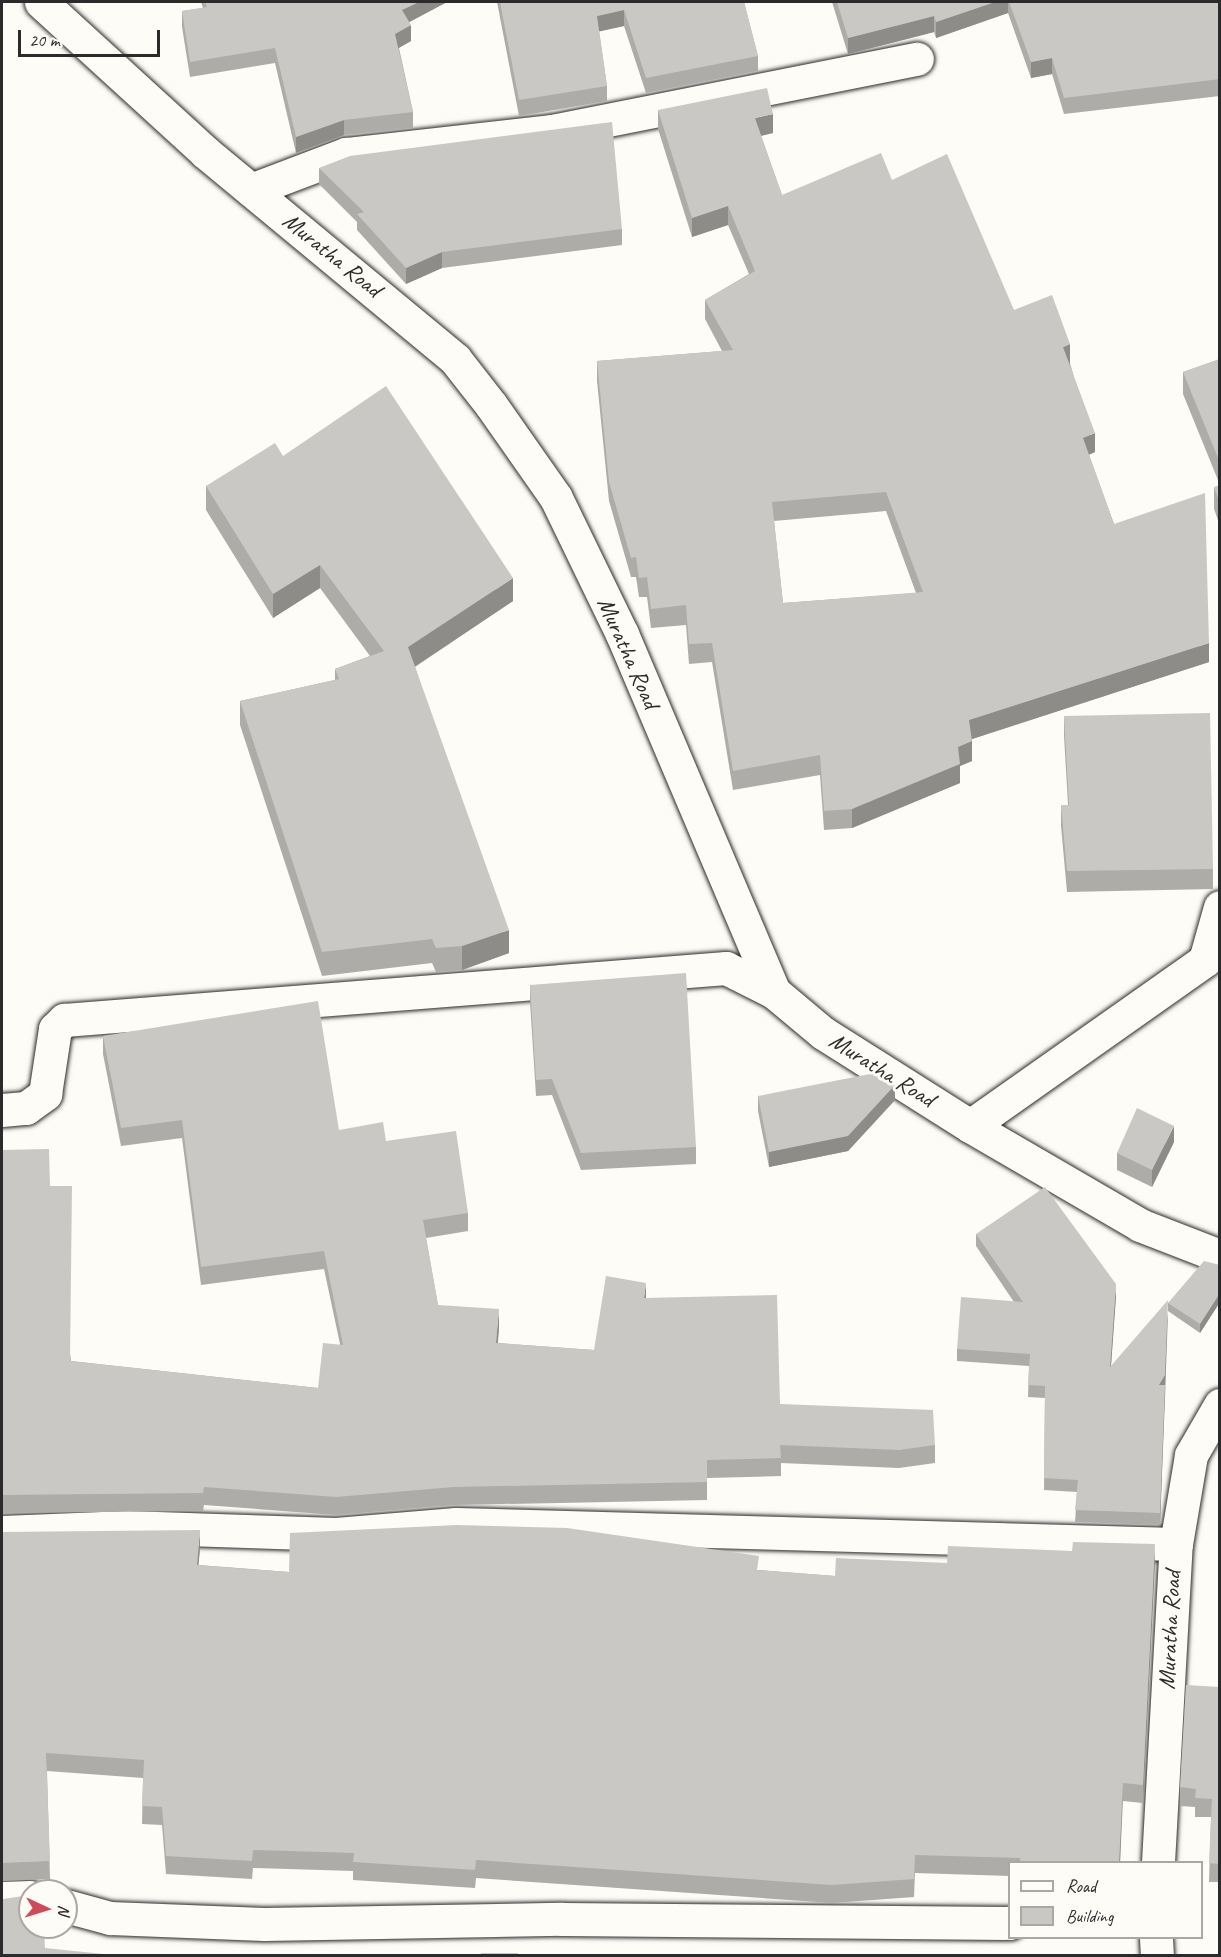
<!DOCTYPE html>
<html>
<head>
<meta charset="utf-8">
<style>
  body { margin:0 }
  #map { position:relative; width:1221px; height:1957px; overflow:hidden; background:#fdfcf7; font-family:Caveat,sans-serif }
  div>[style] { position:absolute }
  .roads { filter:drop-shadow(0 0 2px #2b2b2b) drop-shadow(0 0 2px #2b2b2b) }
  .minor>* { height:33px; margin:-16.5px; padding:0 16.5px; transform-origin:16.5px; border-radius:16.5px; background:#fdfcf7 }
  .wall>* { inset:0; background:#adaca9 }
  .shaded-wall>* { inset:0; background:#8d8c89 }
  .building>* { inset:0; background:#c9c8c4 }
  span { translate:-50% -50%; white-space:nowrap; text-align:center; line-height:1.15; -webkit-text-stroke:6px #fdfcf7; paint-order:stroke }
  .street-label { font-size:24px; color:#2b2b2b }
  .frame { position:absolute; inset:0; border:3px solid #2b2b2b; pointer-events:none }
  .legend { position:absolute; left:1008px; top:1861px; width:195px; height:78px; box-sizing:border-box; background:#fdfcf7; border:2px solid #a9a8a5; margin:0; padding:8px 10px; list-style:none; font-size:18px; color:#2b2b2b }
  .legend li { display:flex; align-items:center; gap:12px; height:30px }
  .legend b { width:30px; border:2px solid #a9a8a5 }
  .north { position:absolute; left:18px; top:1879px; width:60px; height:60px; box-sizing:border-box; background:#fdfcf7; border:2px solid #a9a8a5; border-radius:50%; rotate:94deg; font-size:16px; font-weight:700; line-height:24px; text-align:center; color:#2b2b2b }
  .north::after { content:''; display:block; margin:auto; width:21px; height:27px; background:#d1495b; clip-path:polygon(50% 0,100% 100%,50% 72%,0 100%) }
  .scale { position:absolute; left:18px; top:30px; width:142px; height:27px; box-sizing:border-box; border:3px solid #2b2b2b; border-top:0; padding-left:8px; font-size:18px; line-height:21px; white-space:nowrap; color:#2b2b2b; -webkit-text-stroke:4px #fdfcf7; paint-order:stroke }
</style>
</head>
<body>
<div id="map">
  <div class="roads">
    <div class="minor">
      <i style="left:41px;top:2px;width:222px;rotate:42.4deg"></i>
      <i style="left:205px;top:152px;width:325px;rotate:39.6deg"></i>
      <i style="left:455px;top:359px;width:58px;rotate:52deg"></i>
      <i style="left:491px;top:405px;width:113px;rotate:55deg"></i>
      <i style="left:556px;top:498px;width:151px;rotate:64.1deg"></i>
      <i style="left:622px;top:634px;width:389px;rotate:67deg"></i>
      <i style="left:774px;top:992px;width:64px;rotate:39.9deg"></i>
      <i style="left:823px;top:1033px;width:174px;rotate:32.3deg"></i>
      <i style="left:970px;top:1126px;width:197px;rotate:30.2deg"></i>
      <i style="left:1140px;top:1225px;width:86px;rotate:21.2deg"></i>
      <i style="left:251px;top:190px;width:102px;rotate:-20.8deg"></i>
      <i style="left:346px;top:154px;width:207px;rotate:-6.4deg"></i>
      <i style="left:552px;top:131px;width:372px;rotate:-11.2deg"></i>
      <i style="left:2px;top:1110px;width:24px;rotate:-5deg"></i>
      <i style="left:26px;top:1108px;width:24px;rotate:-36deg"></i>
      <i style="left:45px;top:1094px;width:66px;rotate:-81.3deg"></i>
      <i style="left:55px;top:1029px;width:13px;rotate:-45deg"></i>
      <i style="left:64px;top:1020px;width:664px;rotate:-4.49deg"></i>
      <i style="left:726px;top:968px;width:54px;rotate:26.6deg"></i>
      <i style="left:970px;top:1126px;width:288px;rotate:-35.2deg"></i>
      <i style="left:1205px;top:960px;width:55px;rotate:-74.2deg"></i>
      <i style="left:2px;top:1532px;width:125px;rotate:-2.3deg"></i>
      <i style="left:127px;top:1527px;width:209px;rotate:1.9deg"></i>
      <i style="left:336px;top:1534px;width:120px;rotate:-4.8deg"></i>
      <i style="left:456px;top:1524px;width:720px;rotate:1.59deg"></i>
      <i style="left:1158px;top:1862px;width:319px;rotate:-86.8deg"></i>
      <i style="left:1176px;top:1544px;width:90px;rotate:-80.4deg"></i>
      <i style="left:1191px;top:1455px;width:58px;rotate:-59.9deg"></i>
      <i style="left:2px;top:1898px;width:28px;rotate:-2deg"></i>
      <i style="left:66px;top:1906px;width:46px;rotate:15.3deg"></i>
      <i style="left:110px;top:1918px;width:154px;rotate:2.2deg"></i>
      <i style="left:264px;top:1924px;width:298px;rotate:-1deg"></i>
      <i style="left:562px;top:1919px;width:448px;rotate:0.5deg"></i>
      <i style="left:1156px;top:1938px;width:18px;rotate:87deg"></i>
    </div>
  </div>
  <div class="wall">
    <i style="clip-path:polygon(201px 2px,447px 2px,409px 22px,411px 41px,399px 48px,413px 112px,413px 128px,344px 135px,296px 153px,275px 63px,190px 77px,182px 27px,182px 11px,203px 8px)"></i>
    <i style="clip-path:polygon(497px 2px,744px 2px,758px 56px,758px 71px,646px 93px,624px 26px,599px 31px,607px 86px,607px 101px,519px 116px)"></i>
    <i style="clip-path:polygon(832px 2px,1220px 2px,1220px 96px,1064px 114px,1052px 74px,1031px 78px,1008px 13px,936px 38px,934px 32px,848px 54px)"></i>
    <i style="clip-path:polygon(evenodd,658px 110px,773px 133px,761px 136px,782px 195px,892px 180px,1014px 310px,1070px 363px,1095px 452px,1089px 455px,1114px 524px,1209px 662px,972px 739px,972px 761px,960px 766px,960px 783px,852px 828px,824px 830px,820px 775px,733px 790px,712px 662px,689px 664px,686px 625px,651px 628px,647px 597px,639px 597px,636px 577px,631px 577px,609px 501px,597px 381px,597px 361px,722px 351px,705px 319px,705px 300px,749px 274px,728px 225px,692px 237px,658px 129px,658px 110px,886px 511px,916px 593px,783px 603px,774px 521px,886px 511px)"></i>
    <i style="clip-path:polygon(319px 168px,622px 229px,622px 245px,442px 268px,406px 284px,357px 230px,357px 222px,319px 184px)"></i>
    <i style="clip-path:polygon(1220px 359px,1220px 485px,1183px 394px,1183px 372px)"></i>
    <i style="clip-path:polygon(283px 456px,513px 601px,415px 667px,509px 953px,462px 970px,436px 972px,432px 963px,322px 976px,240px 725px,240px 701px,335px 680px,335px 669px,370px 656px,320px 588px,273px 618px,206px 510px,206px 486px)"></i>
    <i style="clip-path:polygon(1220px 486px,1220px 526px,1214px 509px,1214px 487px)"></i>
    <i style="clip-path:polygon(1064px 716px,1213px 869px,1213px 889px,1067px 892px,1061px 826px,1061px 805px,1068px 805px,1064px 736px)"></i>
    <i style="clip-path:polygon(530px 985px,696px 1147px,696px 1164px,581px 1170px,552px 1095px,536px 1096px,530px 1002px)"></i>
    <i style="clip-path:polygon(103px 1036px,339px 1130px,386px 1141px,468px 1213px,468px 1231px,426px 1238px,438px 1305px,499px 1327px,498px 1343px,594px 1350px,646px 1298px,780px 1404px,935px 1445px,935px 1463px,899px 1468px,781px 1463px,781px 1476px,707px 1478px,707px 1500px,454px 1505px,336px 1515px,204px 1505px,203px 1511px,2px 1513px,2px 1150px,50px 1186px,71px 1361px,318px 1388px,340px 1344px,324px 1269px,201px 1285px,182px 1138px,121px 1146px,103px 1054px)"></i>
    <i style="clip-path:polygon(758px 1096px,895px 1100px,848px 1151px,769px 1167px,758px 1111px)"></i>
    <i style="clip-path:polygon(1174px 1142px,1152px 1187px,1117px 1170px,1117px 1153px)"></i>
    <i style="clip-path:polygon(976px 1234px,1116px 1296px,1111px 1366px,1165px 1388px,1160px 1525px,1075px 1522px,1077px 1492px,1044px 1490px,1045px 1398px,1028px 1397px,1029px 1366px,957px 1361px,957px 1349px,1014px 1302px,976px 1246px)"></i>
    <i style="clip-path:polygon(1220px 1265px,1220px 1302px,1200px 1333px,1168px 1311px,1168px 1303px)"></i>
    <i style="clip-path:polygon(2px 1532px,200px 1548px,198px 1565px,289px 1572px,759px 1570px,835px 1576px,947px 1563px,1155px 1562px,1143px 1803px,1123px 1801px,1120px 1863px,1010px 1863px,1010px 1876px,915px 1873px,914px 1897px,832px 1903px,476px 1878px,475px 1888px,353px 1880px,353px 1871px,253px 1868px,252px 1879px,166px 1874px,162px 1825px,142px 1824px,143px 1778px,47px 1771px,50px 1879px,2px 1881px)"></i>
    <i style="clip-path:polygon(1220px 1687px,1220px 1882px,1209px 1882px,1211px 1817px,1195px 1817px,1195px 1807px,1180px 1806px,1180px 1787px)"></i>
  </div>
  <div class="shaded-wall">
    <i style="clip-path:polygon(419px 2px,447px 2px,402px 26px,402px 10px)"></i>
    <i style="clip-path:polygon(995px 2px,1008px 2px,1008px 13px,936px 38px,936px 22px)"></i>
    <i style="clip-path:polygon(624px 10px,624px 26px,597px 32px,597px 16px)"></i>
    <i style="clip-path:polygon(934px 16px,934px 32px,848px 54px,848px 38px)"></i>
    <i style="clip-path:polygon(411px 25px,411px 41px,395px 50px,395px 34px)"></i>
    <i style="clip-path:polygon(1052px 58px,1052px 74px,1031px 78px,1031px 62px)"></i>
    <i style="clip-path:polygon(773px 114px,773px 133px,755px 137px,755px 118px)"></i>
    <i style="clip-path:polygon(344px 120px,344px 135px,296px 153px,296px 137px)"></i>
    <i style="clip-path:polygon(728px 206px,728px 225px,692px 237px,692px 218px)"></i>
    <i style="clip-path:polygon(442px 252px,442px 268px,406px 284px,406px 268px)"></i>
    <i style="clip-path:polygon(1070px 344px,1070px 363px,1063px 366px,1063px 347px)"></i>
    <i style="clip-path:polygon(1095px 433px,1095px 452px,1083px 457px,1083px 438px)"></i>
    <i style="clip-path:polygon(320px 565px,320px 588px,273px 618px,273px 594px)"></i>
    <i style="clip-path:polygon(513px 578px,513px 601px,408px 671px,408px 647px)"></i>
    <i style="clip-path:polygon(1209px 643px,1209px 662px,969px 740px,969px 720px)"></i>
    <i style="clip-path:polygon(972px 741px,972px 761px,960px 766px,960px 783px,852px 828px,852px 809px,958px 747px)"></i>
    <i style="clip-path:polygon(509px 930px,509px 953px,462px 970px,462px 946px)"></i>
    <i style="clip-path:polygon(895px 1085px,895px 1100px,848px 1151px,769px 1167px,769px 1152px)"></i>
    <i style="clip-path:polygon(1174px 1126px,1174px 1142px,1152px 1187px,1152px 1170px)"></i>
    <i style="clip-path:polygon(646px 1283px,646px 1301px,644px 1298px)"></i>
    <i style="clip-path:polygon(1116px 1284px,1116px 1296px,1110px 1379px,1110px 1367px)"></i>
    <i style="clip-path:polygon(1220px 1293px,1220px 1302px,1200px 1333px,1200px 1324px)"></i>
    <i style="clip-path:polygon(499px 1309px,499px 1327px,496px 1361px,496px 1343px)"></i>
    <i style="clip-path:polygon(1168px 1312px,1165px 1397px,1160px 1525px,1159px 1385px)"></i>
    <i style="clip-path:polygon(200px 1530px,200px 1548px,197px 1583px,197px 1565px)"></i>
    <i style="clip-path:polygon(1155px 1544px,1155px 1562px,1143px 1803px,1143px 1785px)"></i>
    <i style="clip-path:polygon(1123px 1783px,1120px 1863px,1119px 1863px)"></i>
  </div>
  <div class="building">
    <i style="clip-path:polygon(205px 2px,419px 2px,402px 10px,411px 25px,395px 34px,413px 112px,344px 120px,296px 137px,275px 48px,190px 62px,182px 11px,207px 7px)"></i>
    <i style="clip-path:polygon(500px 2px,744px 2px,758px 56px,646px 78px,624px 10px,597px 16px,607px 86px,519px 100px)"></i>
    <i style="clip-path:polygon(837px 2px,995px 2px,936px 22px,934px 16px,848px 38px)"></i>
    <i style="clip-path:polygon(1009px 2px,1220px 2px,1220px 79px,1064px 98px,1052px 58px,1031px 62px)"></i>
    <i style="clip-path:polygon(evenodd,767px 88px,773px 114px,755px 118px,782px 195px,881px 153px,892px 180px,947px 154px,1014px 310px,1052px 295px,1070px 344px,1063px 347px,1095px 433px,1083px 438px,1114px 524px,1205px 493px,1209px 643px,969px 720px,972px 741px,958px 747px,960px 764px,852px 809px,824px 811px,820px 755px,733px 771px,712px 643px,689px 644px,686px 605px,651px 609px,647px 577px,639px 578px,636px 557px,631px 558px,609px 482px,597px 361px,733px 350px,705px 300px,755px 271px,728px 206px,692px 218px,658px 110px,767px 88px,886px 492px,923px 592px,783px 603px,772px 502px,886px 492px)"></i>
    <i style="clip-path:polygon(612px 122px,622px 229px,442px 252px,406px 268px,357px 214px,364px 212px,319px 168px,350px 156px)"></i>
    <i style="clip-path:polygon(1220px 359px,1220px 463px,1183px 372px)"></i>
    <i style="clip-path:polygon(386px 386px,513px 578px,408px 647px,509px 930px,462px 946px,436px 948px,432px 939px,322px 952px,240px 701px,339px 679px,335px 669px,384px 651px,320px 565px,273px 594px,206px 486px,275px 443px,283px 456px)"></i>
    <i style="clip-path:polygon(1220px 486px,1220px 504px,1214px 487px)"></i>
    <i style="clip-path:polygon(1210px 713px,1213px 869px,1067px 871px,1061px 805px,1069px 805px,1064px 716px)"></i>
    <i style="clip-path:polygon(686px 973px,696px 1147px,581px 1153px,552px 1079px,536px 1080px,530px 985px)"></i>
    <i style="clip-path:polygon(318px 1001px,339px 1130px,383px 1122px,386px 1141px,456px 1131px,468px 1213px,423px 1220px,438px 1305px,499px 1309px,496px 1343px,594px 1350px,606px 1276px,646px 1283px,644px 1298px,777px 1295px,780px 1404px,933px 1410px,935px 1445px,899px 1450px,780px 1445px,781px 1458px,707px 1460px,707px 1482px,454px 1487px,336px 1497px,204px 1487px,203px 1493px,2px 1495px,2px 1150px,49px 1149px,50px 1186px,72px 1186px,70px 1361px,318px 1388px,323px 1343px,343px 1345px,324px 1251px,201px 1267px,182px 1120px,121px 1128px,103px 1036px)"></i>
    <i style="clip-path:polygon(875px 1073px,895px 1085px,848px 1136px,769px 1152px,758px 1096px)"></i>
    <i style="clip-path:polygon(1137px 1108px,1174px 1126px,1152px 1170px,1117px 1153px)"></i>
    <i style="clip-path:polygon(1045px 1187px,1116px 1284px,1110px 1367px,1168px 1300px,1165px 1375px,1159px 1385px,1165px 1385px,1160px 1513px,1075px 1510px,1078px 1480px,1044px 1478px,1045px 1386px,1028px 1385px,1030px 1354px,957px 1349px,961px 1297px,1023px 1302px,976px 1234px)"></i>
    <i style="clip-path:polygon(1204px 1261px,1220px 1265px,1220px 1293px,1200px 1324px,1168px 1303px)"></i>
    <i style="clip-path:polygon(457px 1525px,567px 1528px,759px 1556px,757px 1570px,835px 1576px,836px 1558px,947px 1563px,948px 1546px,1072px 1551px,1073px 1542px,1155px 1544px,1143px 1785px,1123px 1783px,1119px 1863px,1020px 1863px,1020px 1858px,915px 1855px,914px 1879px,832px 1885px,476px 1860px,475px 1870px,353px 1862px,354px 1853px,253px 1850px,252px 1861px,166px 1856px,162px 1807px,142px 1806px,144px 1760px,46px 1753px,50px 1861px,2px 1863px,2px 1532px,200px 1530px,197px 1565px,289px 1572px,290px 1533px)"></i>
    <i style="clip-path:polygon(1186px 1685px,1220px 1687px,1220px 1864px,1209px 1863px,1212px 1799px,1195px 1798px,1196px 1789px,1180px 1787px)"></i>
    <i style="clip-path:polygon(30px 1895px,30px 1927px,44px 1927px,45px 1948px,123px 1956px,2px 1956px,2px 1898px,3px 1899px)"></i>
    <i style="clip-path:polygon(481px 1953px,518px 1953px,518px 1956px,481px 1956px)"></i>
  </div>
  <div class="street-label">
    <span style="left:332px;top:255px;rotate:39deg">Muratha Road</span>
    <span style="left:628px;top:653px;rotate:66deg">Muratha Road</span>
    <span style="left:882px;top:1070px;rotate:32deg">Muratha Road</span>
    <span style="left:1170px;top:1630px;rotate:-87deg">Muratha Road</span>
  </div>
  <div class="frame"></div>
  <ul class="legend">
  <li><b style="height:8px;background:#fdfcf7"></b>Road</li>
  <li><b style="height:16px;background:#c9c8c4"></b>Building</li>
  </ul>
  <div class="north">N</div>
  <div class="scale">20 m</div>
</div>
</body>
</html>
